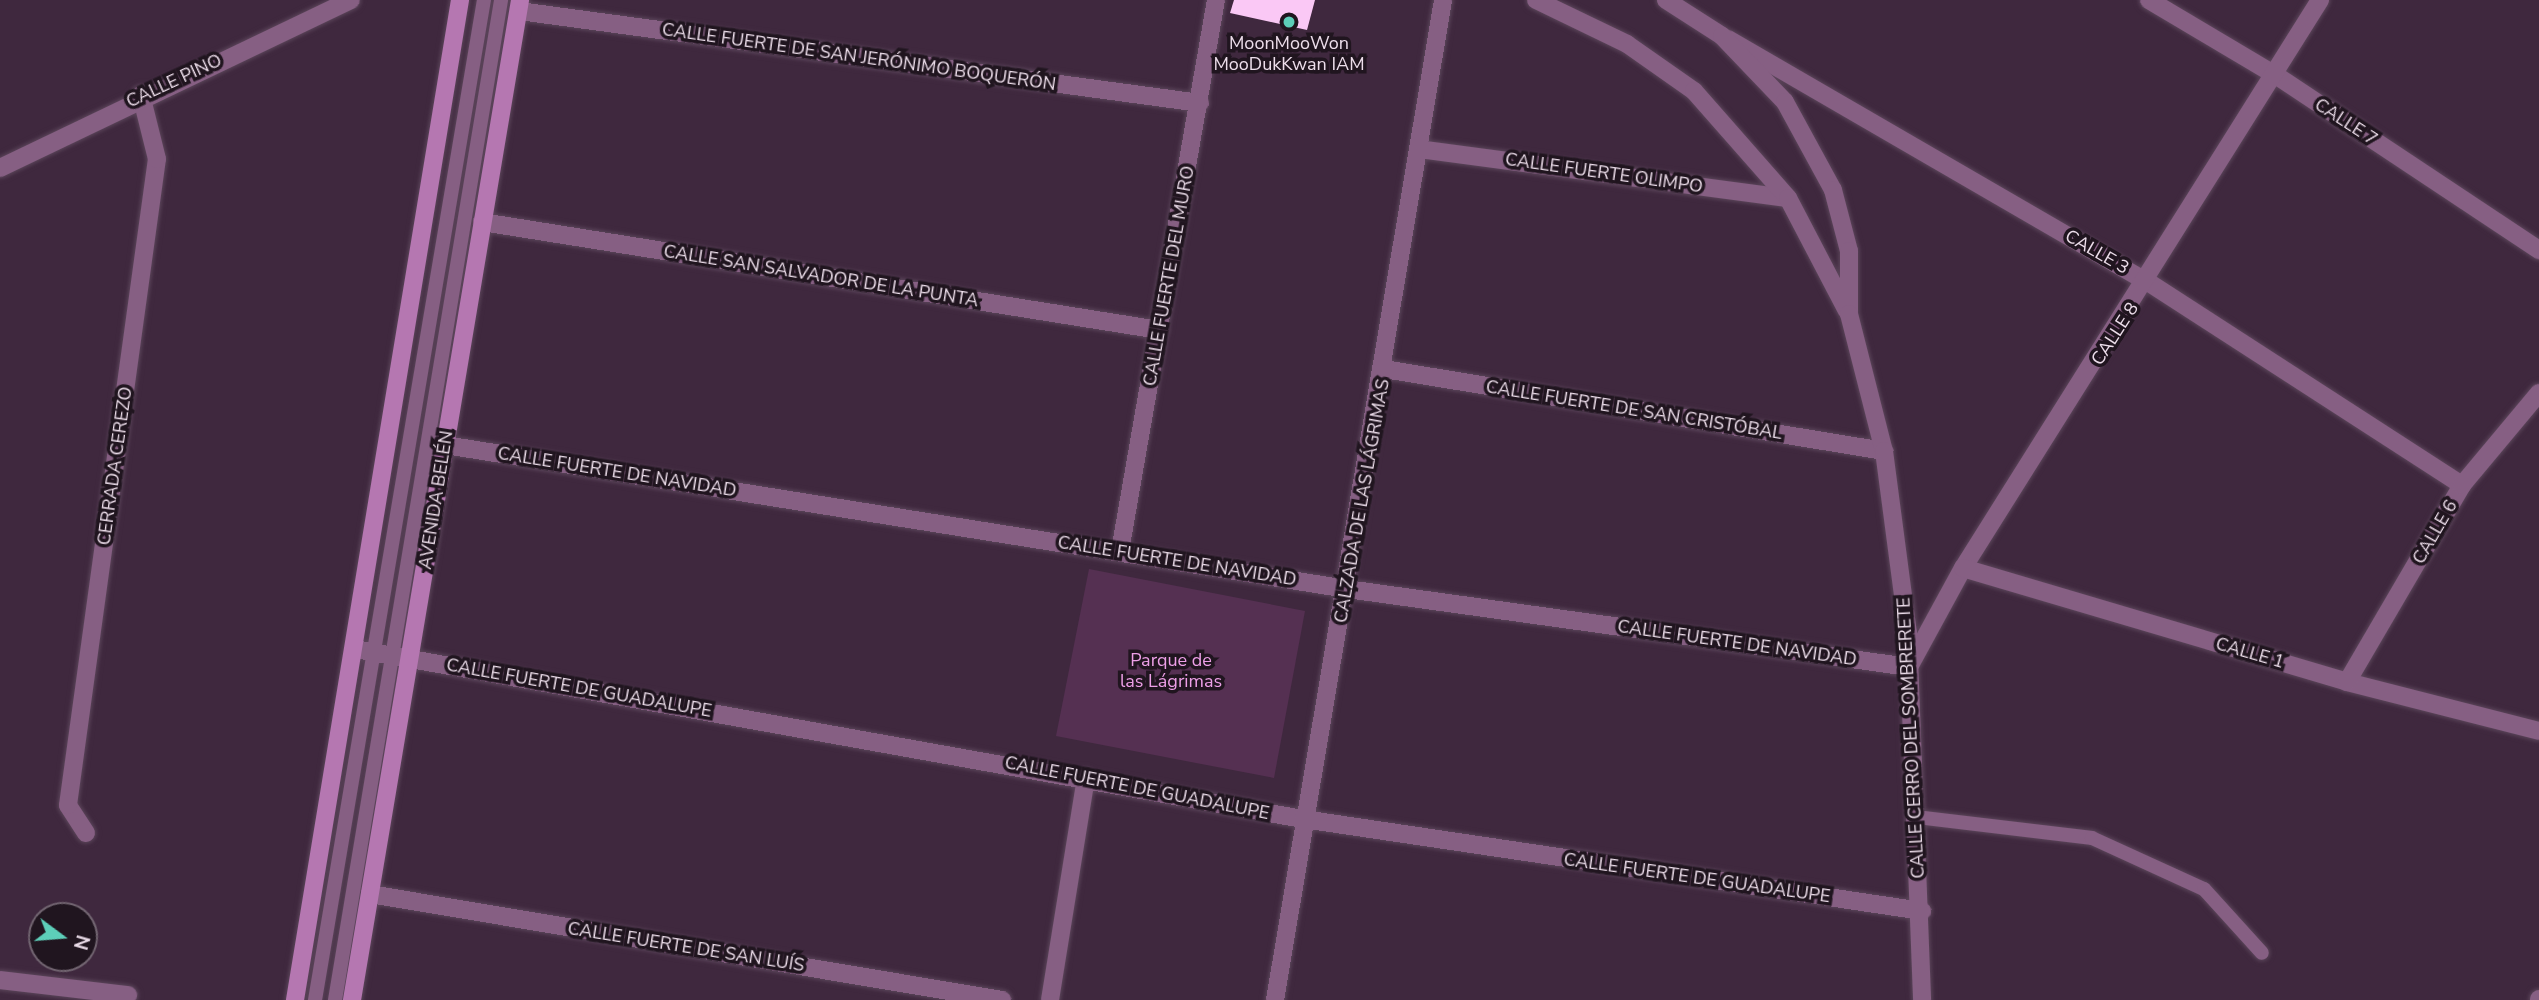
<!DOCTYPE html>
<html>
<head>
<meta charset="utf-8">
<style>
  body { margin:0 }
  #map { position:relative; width:2539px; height:1000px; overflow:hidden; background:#3f283e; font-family:"Nunito Sans",sans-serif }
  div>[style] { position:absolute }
  .green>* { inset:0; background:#553052 }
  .building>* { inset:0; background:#fac8f5 }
  .roads { filter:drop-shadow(0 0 2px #5b455a) drop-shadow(0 0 2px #5b455a) }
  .service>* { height:14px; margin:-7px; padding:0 7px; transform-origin:7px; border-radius:7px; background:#865f83 }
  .minor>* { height:18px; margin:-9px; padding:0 9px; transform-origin:9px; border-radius:9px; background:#865f83 }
  .tertiary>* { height:18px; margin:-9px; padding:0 9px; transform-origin:9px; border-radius:9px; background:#865f83 }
  .secondary>* { height:18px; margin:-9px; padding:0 9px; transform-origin:9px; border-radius:9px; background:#b577b1 }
  .dots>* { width:19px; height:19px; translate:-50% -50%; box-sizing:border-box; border:4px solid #20151f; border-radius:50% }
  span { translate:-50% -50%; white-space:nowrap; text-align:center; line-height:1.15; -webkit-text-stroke:7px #20151f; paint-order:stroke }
  .poi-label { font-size:18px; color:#eddeeb }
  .street-label { font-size:18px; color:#eddeeb }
  .park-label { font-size:18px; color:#ed9fe7 }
  .north { position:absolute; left:28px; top:902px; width:70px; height:70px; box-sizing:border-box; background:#20151f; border:2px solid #726571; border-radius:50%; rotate:106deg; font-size:19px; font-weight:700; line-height:28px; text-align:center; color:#eddeeb }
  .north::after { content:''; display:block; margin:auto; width:24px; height:32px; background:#5dceb9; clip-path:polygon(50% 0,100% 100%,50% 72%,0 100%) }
</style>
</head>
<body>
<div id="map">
  <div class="green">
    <i style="clip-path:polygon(1089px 569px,1305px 611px,1274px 778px,1056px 736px)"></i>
  </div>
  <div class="building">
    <i style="clip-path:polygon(1234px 0,1315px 0,1307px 30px,1230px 13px)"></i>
  </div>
  <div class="roads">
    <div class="service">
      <i style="left:1916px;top:817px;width:177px;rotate:6.8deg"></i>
      <i style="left:2092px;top:838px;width:123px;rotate:24.5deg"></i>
      <i style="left:2204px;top:889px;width:86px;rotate:47.8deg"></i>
      <i style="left:315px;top:1000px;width:1014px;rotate:-80.41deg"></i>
      <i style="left:335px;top:1000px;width:1014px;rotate:-80.57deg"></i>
    </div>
    <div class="minor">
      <i style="left:2149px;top:0;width:149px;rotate:30.7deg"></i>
      <i style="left:2277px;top:76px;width:315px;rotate:33.6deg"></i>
      <i style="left:519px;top:11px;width:687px;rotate:7.69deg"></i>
      <i style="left:1728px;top:39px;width:485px;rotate:30.1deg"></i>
      <i style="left:2148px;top:282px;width:374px;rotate:32.9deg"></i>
      <i style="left:1419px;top:149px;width:372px;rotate:7.6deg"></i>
      <i style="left:0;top:168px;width:389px;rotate:-25.6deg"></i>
      <i style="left:482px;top:222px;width:686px;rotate:9.06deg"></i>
      <i style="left:1384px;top:369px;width:507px;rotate:9.31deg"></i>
      <i style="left:445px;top:445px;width:913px;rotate:9.07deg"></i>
      <i style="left:1347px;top:589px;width:567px;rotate:7.9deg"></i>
      <i style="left:1909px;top:667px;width:113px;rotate:-61.4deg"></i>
      <i style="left:1963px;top:568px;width:671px;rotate:-57.85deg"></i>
      <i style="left:1120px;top:551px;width:559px;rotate:-80.12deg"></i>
      <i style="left:1963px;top:568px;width:401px;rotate:16.5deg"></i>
      <i style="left:2347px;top:682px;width:198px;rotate:14.3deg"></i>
      <i style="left:355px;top:649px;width:963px;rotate:10.17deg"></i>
      <i style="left:1303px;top:819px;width:626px;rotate:8.45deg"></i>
      <i style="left:2347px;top:682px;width:228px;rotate:-59.7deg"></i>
      <i style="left:2462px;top:485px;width:120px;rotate:-50.1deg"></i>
      <i style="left:86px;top:833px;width:33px;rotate:-123deg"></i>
      <i style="left:68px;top:805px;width:652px;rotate:-82.16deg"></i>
      <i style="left:157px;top:159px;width:66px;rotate:-104deg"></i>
      <i style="left:370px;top:894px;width:641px;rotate:9.52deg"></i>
      <i style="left:0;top:980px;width:129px;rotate:6.7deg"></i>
      <i style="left:1050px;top:1000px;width:225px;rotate:-80.8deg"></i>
      <i style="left:1275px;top:1000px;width:1014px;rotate:-80.46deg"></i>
      <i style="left:2539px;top:1000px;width:1px;rotate:-90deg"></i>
    </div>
    <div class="tertiary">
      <i style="left:1536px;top:0;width:101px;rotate:25.8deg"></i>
      <i style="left:1627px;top:44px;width:82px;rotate:35deg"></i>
      <i style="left:1694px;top:91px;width:142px;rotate:48.7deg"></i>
      <i style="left:1788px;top:198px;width:127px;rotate:62.4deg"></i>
      <i style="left:1666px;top:0;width:67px;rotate:32.7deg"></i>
      <i style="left:1722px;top:36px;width:91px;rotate:46.3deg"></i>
      <i style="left:1785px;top:102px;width:100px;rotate:61.4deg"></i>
      <i style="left:1833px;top:190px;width:63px;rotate:75.3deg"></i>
      <i style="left:1849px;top:251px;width:63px;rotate:90deg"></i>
      <i style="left:1849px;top:314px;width:141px;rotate:75.7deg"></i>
      <i style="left:1884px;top:451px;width:184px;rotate:82.5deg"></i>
      <i style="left:1908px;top:633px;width:367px;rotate:87.8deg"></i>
    </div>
    <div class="secondary">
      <i style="left:295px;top:1000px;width:1014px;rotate:-80.63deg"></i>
      <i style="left:352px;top:1000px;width:1014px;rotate:-80.46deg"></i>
    </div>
  </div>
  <div class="dots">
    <i style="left:1289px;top:22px;background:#5dceb9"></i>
  </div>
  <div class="poi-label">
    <span style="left:1289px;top:54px">MoonMooWon<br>MooDukKwan IAM</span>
  </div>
  <div class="street-label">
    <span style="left:859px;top:57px;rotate:8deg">CALLE FUERTE DE SAN JERÓNIMO BOQUERÓN</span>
    <span style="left:174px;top:81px;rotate:-25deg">CALLE PINO</span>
    <span style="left:2346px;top:122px;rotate:33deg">CALLE 7</span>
    <span style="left:1604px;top:173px;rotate:8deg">CALLE FUERTE OLIMPO</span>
    <span style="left:2097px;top:252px;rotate:30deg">CALLE 3</span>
    <span style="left:821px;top:276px;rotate:9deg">CALLE SAN SALVADOR DE LA PUNTA</span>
    <span style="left:1169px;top:276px;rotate:-80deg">CALLE FUERTE DEL MURO</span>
    <span style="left:2115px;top:334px;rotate:-57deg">CALLE 8</span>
    <span style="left:1634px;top:410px;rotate:9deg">CALLE FUERTE DE SAN CRISTÓBAL</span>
    <span style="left:115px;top:466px;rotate:-82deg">CERRADA CEREZO</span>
    <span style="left:617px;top:472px;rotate:9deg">CALLE FUERTE DE NAVIDAD</span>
    <span style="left:436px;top:500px;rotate:-81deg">AVENIDA BELÉN</span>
    <span style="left:1362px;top:501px;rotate:-80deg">CALZADA DE LAS LÁGRIMAS</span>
    <span style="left:2435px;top:532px;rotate:-60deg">CALLE 6</span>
    <span style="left:1177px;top:561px;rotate:9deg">CALLE FUERTE DE NAVIDAD</span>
    <span style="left:1737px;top:643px;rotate:8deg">CALLE FUERTE DE NAVIDAD</span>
    <span style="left:2250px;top:653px;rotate:16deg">CALLE 1</span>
    <span style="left:579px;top:688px;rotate:10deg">CALLE FUERTE DE GUADALUPE</span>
    <span style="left:1911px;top:738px;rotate:-93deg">CALLE CERRO DEL SOMBRERETE</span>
    <span style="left:1137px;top:788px;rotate:11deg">CALLE FUERTE DE GUADALUPE</span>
    <span style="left:1697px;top:878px;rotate:8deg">CALLE FUERTE DE GUADALUPE</span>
    <span style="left:686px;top:947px;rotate:9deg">CALLE FUERTE DE SAN LUÍS</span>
  </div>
  <div class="park-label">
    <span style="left:1171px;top:671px">Parque de<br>las Lágrimas</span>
  </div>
  <div class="north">N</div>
</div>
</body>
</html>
